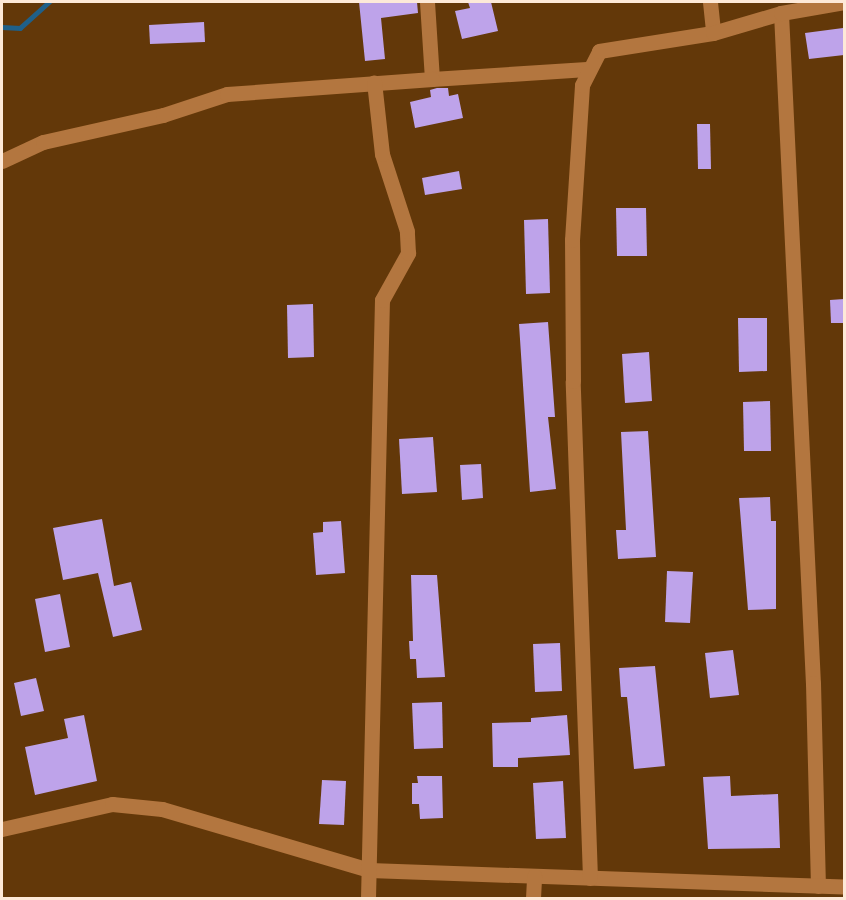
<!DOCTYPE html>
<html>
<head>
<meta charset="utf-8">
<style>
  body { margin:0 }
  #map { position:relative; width:846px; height:900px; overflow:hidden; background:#633809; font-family:Arial,sans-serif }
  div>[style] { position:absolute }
  .stream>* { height:4.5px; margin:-2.25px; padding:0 2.25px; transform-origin:2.25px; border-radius:2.25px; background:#1f6089 }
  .building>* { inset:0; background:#bea3ea }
  .street>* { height:15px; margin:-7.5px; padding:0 7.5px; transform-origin:7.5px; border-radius:7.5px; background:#b3763f }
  span { translate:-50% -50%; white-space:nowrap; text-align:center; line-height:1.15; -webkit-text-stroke:6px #3d240c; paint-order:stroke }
  .frame { position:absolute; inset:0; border:3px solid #fde9d8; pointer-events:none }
</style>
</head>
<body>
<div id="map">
  <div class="stream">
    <i style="left:2px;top:27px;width:18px;rotate:3deg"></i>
    <i style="left:20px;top:28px;width:39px;rotate:-42deg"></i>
  </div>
  <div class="building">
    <i style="clip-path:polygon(359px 2px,417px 2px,418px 13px,381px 18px,385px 59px,365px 61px)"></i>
    <i style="clip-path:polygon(468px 2px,491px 2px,498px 31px,462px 39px,455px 11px,470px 8px)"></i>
    <i style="clip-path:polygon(204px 22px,205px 42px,150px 44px,149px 25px)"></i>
    <i style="clip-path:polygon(843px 28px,844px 55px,809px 59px,805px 33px)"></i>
    <i style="clip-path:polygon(437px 88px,448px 88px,449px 96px,458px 94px,463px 118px,415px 128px,410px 102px,431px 97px,430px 90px)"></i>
    <i style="clip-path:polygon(697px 124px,710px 124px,711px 169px,698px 169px)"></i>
    <i style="clip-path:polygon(459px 171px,462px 189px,425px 195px,422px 178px)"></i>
    <i style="clip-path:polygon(616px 208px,646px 208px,647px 256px,617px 256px)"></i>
    <i style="clip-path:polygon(548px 219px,550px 293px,526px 294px,524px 220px)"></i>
    <i style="clip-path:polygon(844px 299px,844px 323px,831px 323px,830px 300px)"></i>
    <i style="clip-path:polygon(313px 304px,314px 357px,288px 358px,287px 305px)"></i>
    <i style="clip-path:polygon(738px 318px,767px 318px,767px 371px,739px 372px)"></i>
    <i style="clip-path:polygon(548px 322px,555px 417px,548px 417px,556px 489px,530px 492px,519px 324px)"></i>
    <i style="clip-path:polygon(649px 352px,652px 401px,625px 403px,622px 354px)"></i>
    <i style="clip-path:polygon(770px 401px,771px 451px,744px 451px,743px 402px)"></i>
    <i style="clip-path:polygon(648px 431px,656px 557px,618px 559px,616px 530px,626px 530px,621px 432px)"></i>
    <i style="clip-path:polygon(433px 437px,437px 492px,402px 494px,399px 439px)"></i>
    <i style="clip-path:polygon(481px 464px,483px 498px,462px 500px,460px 465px)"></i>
    <i style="clip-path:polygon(770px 497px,771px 521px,776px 521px,776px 609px,748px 610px,739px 498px)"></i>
    <i style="clip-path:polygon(102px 519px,114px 586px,131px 582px,142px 630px,113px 637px,98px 573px,63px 580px,53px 528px)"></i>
    <i style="clip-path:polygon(341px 521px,345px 573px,316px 575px,313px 533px,323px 532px,323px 522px)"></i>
    <i style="clip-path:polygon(667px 571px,693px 572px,690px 623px,665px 622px)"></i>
    <i style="clip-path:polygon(411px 575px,437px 575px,445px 677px,417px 678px,416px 659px,410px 659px,409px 641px,413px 641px)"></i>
    <i style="clip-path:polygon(60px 594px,70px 647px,45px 652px,35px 599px)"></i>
    <i style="clip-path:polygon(560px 643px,562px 691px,535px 692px,533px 644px)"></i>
    <i style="clip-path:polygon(733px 650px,739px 695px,710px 698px,705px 653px)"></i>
    <i style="clip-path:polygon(655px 666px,665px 766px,634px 769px,627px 697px,621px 697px,619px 668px)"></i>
    <i style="clip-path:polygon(36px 678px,44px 711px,21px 716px,14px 683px)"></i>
    <i style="clip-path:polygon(442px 702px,443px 748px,414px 749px,412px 703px)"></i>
    <i style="clip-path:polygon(84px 715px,97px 781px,35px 795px,25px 747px,68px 738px,64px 719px)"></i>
    <i style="clip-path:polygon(567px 715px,570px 755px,518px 758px,518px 767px,493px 767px,492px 723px,531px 722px,531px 718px)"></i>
    <i style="clip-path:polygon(417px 776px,442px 776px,443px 818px,420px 819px,419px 804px,412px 804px,412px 783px,418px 783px)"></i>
    <i style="clip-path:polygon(730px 776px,731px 796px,778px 794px,780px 848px,708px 849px,703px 777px)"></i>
    <i style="clip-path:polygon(322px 780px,346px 781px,344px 825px,319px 824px)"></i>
    <i style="clip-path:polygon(563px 781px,566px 838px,536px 839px,533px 783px)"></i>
  </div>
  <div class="street">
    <i style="left:427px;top:2px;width:77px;rotate:86.3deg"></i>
    <i style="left:432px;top:79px;width:155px;rotate:-3.7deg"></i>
    <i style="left:710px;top:2px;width:31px;rotate:84deg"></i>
    <i style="left:781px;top:13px;width:671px;rotate:87.27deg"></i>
    <i style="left:813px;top:683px;width:203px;rotate:88.6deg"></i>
    <i style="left:2px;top:161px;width:45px;rotate:-24.9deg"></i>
    <i style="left:43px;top:142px;width:123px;rotate:-12.7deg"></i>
    <i style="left:163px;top:115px;width:67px;rotate:-18.2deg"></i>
    <i style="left:227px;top:94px;width:206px;rotate:-4.2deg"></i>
    <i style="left:2px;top:829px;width:113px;rotate:-12.8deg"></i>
    <i style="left:112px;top:804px;width:50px;rotate:5.7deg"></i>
    <i style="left:162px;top:809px;width:216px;rotate:16.4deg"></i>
    <i style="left:369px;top:870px;width:475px;rotate:2deg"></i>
    <i style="left:590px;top:878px;width:497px;rotate:-92deg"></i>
    <i style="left:573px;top:381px;width:141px;rotate:-90.4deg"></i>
    <i style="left:572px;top:240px;width:155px;rotate:-86.3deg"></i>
    <i style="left:582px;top:85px;width:38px;rotate:-63deg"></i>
    <i style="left:599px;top:51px;width:115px;rotate:-9deg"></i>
    <i style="left:713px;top:33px;width:71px;rotate:-16.4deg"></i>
    <i style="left:781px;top:13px;width:64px;rotate:-9.9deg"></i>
    <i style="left:368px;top:898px;width:598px;rotate:-88.66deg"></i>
    <i style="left:382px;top:300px;width:54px;rotate:-61deg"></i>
    <i style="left:408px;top:253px;width:22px;rotate:-93deg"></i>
    <i style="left:407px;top:231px;width:81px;rotate:-108deg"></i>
    <i style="left:382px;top:154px;width:72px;rotate:-96.3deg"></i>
    <i style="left:533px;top:898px;width:22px;rotate:-87deg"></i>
  </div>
  <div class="frame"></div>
</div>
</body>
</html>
